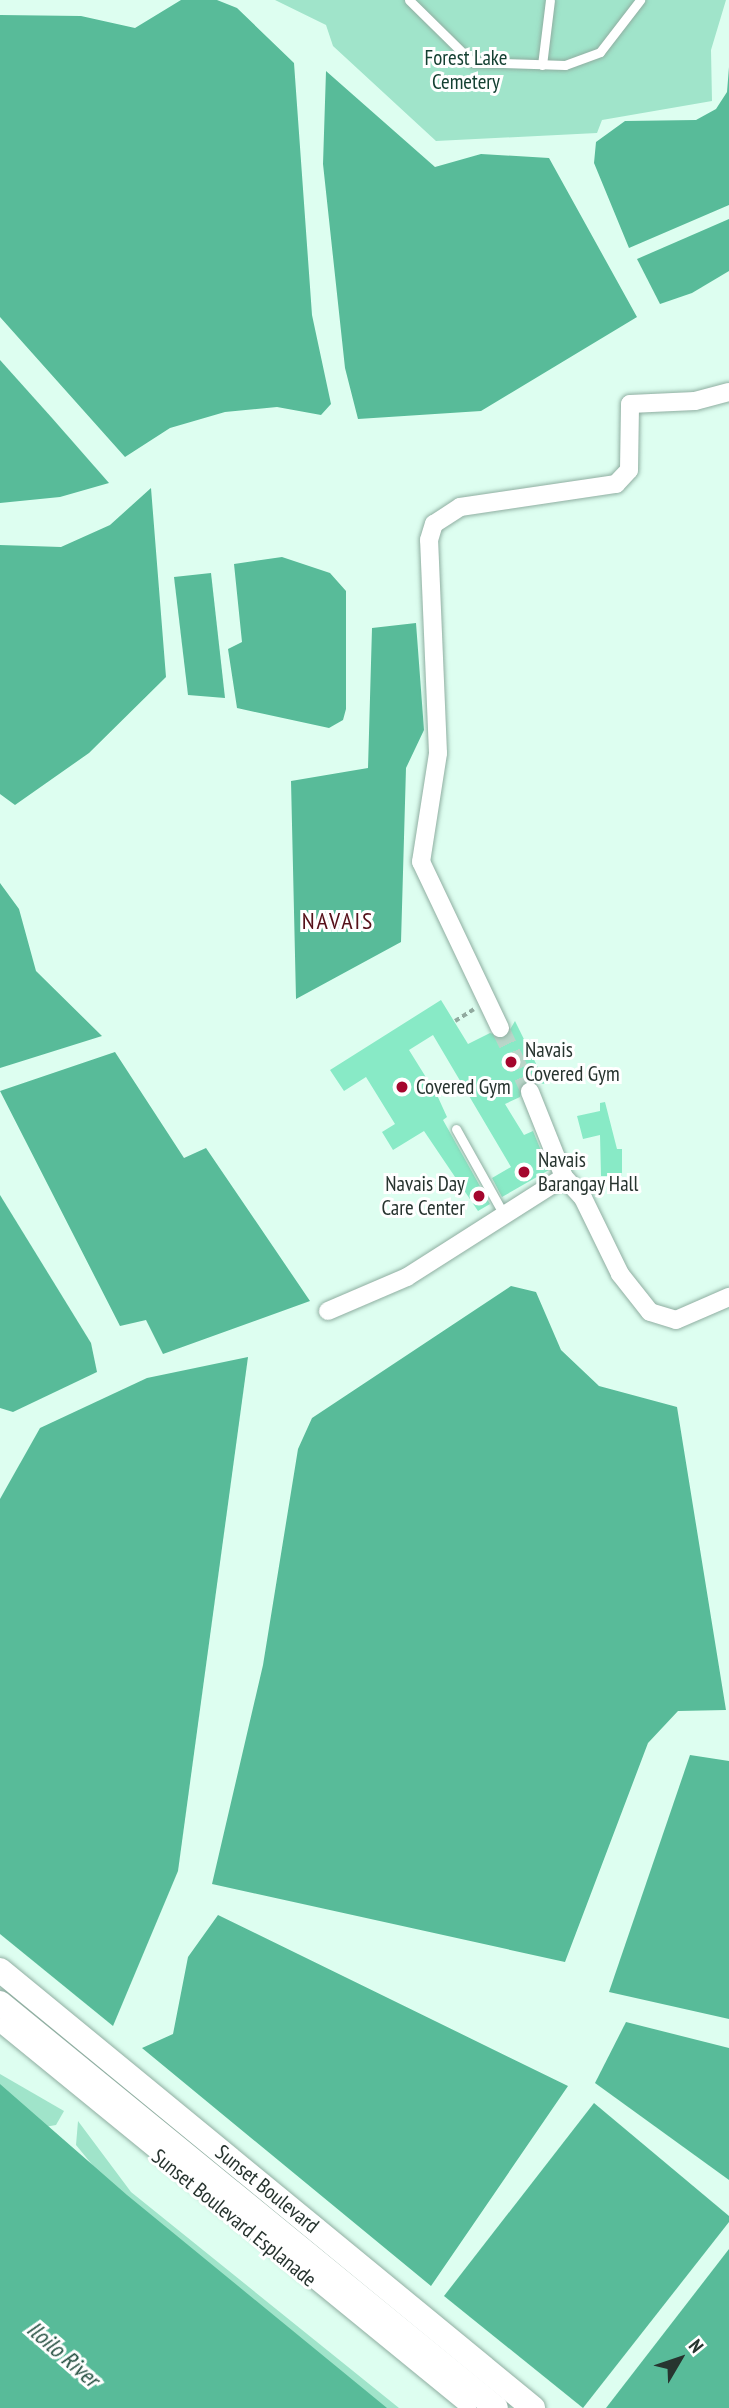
<!DOCTYPE html>
<html>
<head>
<meta charset="utf-8">
<style>
  body { margin:0 }
  #map { position:relative; width:729px; height:2408px; overflow:hidden; background:#ddfef0; font-family:"PT Sans Narrow",sans-serif }
  div>[style] { position:absolute }
  .green>* { inset:0; background:#a0e4ca }
  .water>* { inset:0; background:#58bb99 }
  .building>* { inset:0; background:#88eac6 }
  .minor-tunnel>* { height:18px; margin-top:-9px; transform-origin:0; background:repeating-linear-gradient(90deg,#b9d6c9 0 18px,transparent 0 27px) }
  .path>* { height:3.5px; margin-top:-1.75px; transform-origin:0; background:repeating-linear-gradient(90deg,#91aa9f 0 5px,transparent 0 8.5px) }
  .roads { filter:drop-shadow(0 0 2px #8faea1) drop-shadow(0 0 2px #8faea1) }
  .service>* { height:9px; margin:-4.5px; padding:0 4.5px; transform-origin:4.5px; border-radius:4.5px; background:#fff }
  .pedestrian>* { height:14px; margin:-7px; padding:0 7px; transform-origin:7px; border-radius:7px; background:#fff }
  .minor>* { height:18px; margin:-9px; padding:0 9px; transform-origin:9px; border-radius:9px; background:#fff }
  .secondary>* { height:24px; margin:-12px; padding:0 12px; transform-origin:12px; border-radius:12px; background:#fff }
  .dots>* { width:19px; height:19px; translate:-50% -50%; box-sizing:border-box; border:4px solid #fff; border-radius:50% }
  span { translate:-50% -50%; white-space:nowrap; text-align:center; line-height:1.15; -webkit-text-stroke:6px #fff; paint-order:stroke }
  .park-label { font-size:21px; color:#144032 }
  .poi-label { font-size:21px; color:#27342f }
  .left { translate:0 -50%; text-align:left }
  .right { translate:-100% -50%; text-align:right }
  .street-label { font-size:21px; color:#27342f }
  .water-label { font-size:23px; color:#255041; font-style:italic }
  .quarter-label { font-size:24px; color:#56111a; letter-spacing:2px }
  .north { position:absolute; left:645px; top:2324px; width:70px; height:70px; -webkit-text-stroke:5px #fff; paint-order:stroke; rotate:51deg; font-size:19px; font-weight:700; line-height:28px; text-align:center; color:#27342f }
  .north::after { content:''; display:block; margin:auto; width:24px; height:32px; background:#27342f; clip-path:polygon(50% 0,100% 100%,50% 72%,0 100%) }
</style>
</head>
<body>
<div id="map">
  <div class="green">
    <i style="clip-path:polygon(275px 0,726px 0,711px 50px,712px 101px,602px 120px,597px 133px,436px 141px,333px 46px,326px 25px)"></i>
    <i style="clip-path:polygon(0 2074px,64px 2111px,56px 2125px,39px 2128px,0 2110px)"></i>
    <i style="clip-path:polygon(78px 2121px,131px 2192px,399px 2408px,367px 2408px,99px 2173px,76px 2145px)"></i>
  </div>
  <div class="water">
    <i style="clip-path:polygon(181px 0,217px 0,237px 8px,294px 63px,312px 315px,331px 404px,321px 415px,277px 407px,225px 412px,170px 428px,125px 457px,0 317px,0 15px,81px 16px,135px 28px)"></i>
    <i style="clip-path:polygon(729px 67px,729px 205px,629px 248px,594px 163px,596px 142px,625px 121px,696px 120px,716px 109px,727px 92px)"></i>
    <i style="clip-path:polygon(326px 71px,435px 167px,481px 154px,549px 158px,637px 317px,481px 411px,358px 419px,345px 368px,323px 164px)"></i>
    <i style="clip-path:polygon(729px 219px,729px 271px,692px 293px,660px 304px,637px 259px)"></i>
    <i style="clip-path:polygon(0 360px,52px 418px,109px 483px,60px 497px,0 503px)"></i>
    <i style="clip-path:polygon(151px 488px,166px 677px,89px 753px,15px 805px,0 794px,0 545px,61px 547px,110px 525px)"></i>
    <i style="clip-path:polygon(282px 557px,330px 573px,346px 591px,346px 709px,343px 720px,329px 728px,237px 708px,228px 649px,242px 642px,234px 564px)"></i>
    <i style="clip-path:polygon(211px 573px,225px 698px,188px 695px,174px 577px)"></i>
    <i style="clip-path:polygon(416px 623px,424px 730px,406px 768px,401px 942px,296px 999px,291px 781px,368px 768px,372px 628px)"></i>
    <i style="clip-path:polygon(0 883px,19px 909px,36px 971px,102px 1036px,0 1068px)"></i>
    <i style="clip-path:polygon(115px 1052px,184px 1158px,206px 1148px,310px 1301px,163px 1354px,146px 1320px,120px 1326px,0 1091px)"></i>
    <i style="clip-path:polygon(0 1195px,91px 1343px,97px 1372px,13px 1412px,0 1408px)"></i>
    <i style="clip-path:polygon(511px 1286px,536px 1292px,561px 1350px,599px 1386px,677px 1407px,726px 1710px,678px 1711px,648px 1743px,565px 1962px,212px 1884px,263px 1665px,298px 1449px,312px 1418px)"></i>
    <i style="clip-path:polygon(248px 1357px,178px 1871px,113px 2026px,0 1934px,0 1499px,40px 1428px,147px 1378px)"></i>
    <i style="clip-path:polygon(690px 1755px,729px 1761px,729px 2019px,609px 1992px)"></i>
    <i style="clip-path:polygon(218px 1915px,568px 2086px,431px 2286px,142px 2048px,173px 2034px,188px 1957px)"></i>
    <i style="clip-path:polygon(626px 2022px,729px 2048px,729px 2180px,595px 2083px)"></i>
    <i style="clip-path:polygon(0 2084px,127px 2195px,387px 2408px,0 2408px)"></i>
    <i style="clip-path:polygon(594px 2103px,729px 2216px,729px 2222px,583px 2408px,444px 2296px)"></i>
    <i style="clip-path:polygon(729px 2249px,729px 2408px,606px 2408px)"></i>
  </div>
  <div class="building">
    <i style="clip-path:polygon(441px 1000px,468px 1044px,490px 1033px,505px 1038px,515px 1021px,546px 1084px,525px 1082px,520px 1097px,505px 1104px,524px 1135px,533px 1131px,549px 1170px,502px 1197px,492px 1178px,511px 1167px,433px 1035px,409px 1050px,437px 1095px,447px 1117px,443px 1120px,490px 1204px,478px 1211px,424px 1131px,393px 1150px,382px 1132px,395px 1124px,366px 1077px,344px 1091px,330px 1070px)"></i>
    <i style="clip-path:polygon(605px 1102px,617px 1149px,622px 1149px,622px 1176px,601px 1176px,600px 1135px,583px 1139px,577px 1116px,600px 1111px,600px 1103px)"></i>
  </div>
  <div class="minor-tunnel">
    <i style="left:500px;top:1028px;width:71px;rotate:64.9deg"></i>
  </div>
  <div class="path">
    <i style="left:455px;top:1021px;width:22px;rotate:-32deg"></i>
  </div>
  <div class="roads">
    <div class="service">
      <i style="left:409px;top:0;width:88px;rotate:44.5deg"></i>
      <i style="left:472px;top:62px;width:93px;rotate:1.8deg"></i>
      <i style="left:565px;top:65px;width:37px;rotate:-20deg"></i>
      <i style="left:600px;top:52px;width:66px;rotate:-52.4deg"></i>
      <i style="left:542px;top:65px;width:65px;rotate:-83deg"></i>
      <i style="left:456px;top:1129px;width:96px;rotate:60.8deg"></i>
    </div>
    <div class="pedestrian">
      <i style="left:0;top:2025px;width:606px;rotate:39.24deg"></i>
    </div>
    <div class="minor">
      <i style="left:500px;top:1028px;width:184px;rotate:-115.4deg"></i>
      <i style="left:421px;top:862px;width:110px;rotate:-81.1deg"></i>
      <i style="left:438px;top:753px;width:213px;rotate:-92.4deg"></i>
      <i style="left:429px;top:540px;width:17px;rotate:-73deg"></i>
      <i style="left:434px;top:524px;width:31px;rotate:-33deg"></i>
      <i style="left:460px;top:507px;width:158px;rotate:-8.4deg"></i>
      <i style="left:616px;top:484px;width:19px;rotate:-47deg"></i>
      <i style="left:629px;top:470px;width:66px;rotate:-89.1deg"></i>
      <i style="left:630px;top:404px;width:65px;rotate:-2.6deg"></i>
      <i style="left:695px;top:401px;width:35px;rotate:-15deg"></i>
      <i style="left:564px;top:1177px;width:28px;rotate:48deg"></i>
      <i style="left:583px;top:1198px;width:85px;rotate:64deg"></i>
      <i style="left:620px;top:1274px;width:48px;rotate:51.7deg"></i>
      <i style="left:650px;top:1312px;width:27px;rotate:17deg"></i>
      <i style="left:676px;top:1320px;width:58px;rotate:-23.5deg"></i>
      <i style="left:328px;top:1311px;width:86px;rotate:-23.3deg"></i>
      <i style="left:407px;top:1277px;width:186px;rotate:-32.5deg"></i>
      <i style="left:564px;top:1177px;width:92px;rotate:-111.8deg"></i>
    </div>
    <div class="secondary">
      <i style="left:0;top:1970px;width:690px;rotate:39.41deg"></i>
      <i style="left:0;top:2003px;width:640px;rotate:39.23deg"></i>
    </div>
  </div>
  <div class="dots">
    <i style="left:511px;top:1062px;background:#a4062d"></i>
    <i style="left:402px;top:1087px;background:#a4062d"></i>
    <i style="left:524px;top:1172px;background:#a4062d"></i>
    <i style="left:479px;top:1196px;background:#a4062d"></i>
  </div>
  <div class="park-label">
    <span style="left:466px;top:70px">Forest Lake<br>Cemetery</span>
  </div>
  <div class="poi-label">
    <span class="left" style="left:525px;top:1062px">Navais<br>Covered Gym</span>
    <span class="left" style="left:416px;top:1087px">Covered Gym</span>
    <span class="left" style="left:538px;top:1172px">Navais<br>Barangay Hall</span>
    <span class="right" style="left:465px;top:1196px">Navais Day<br>Care Center</span>
  </div>
  <div class="street-label">
    <span style="left:267px;top:2189px;rotate:39deg">Sunset Boulevard</span>
    <span style="left:234px;top:2218px;rotate:39deg">Sunset Boulevard Esplanade</span>
  </div>
  <div class="water-label">
    <span style="left:63px;top:2354px;rotate:41deg">Iloilo River</span>
  </div>
  <div class="quarter-label">
    <span style="left:338px;top:921px">NAVAIS</span>
  </div>
  <div class="north">N</div>
</div>
</body>
</html>
